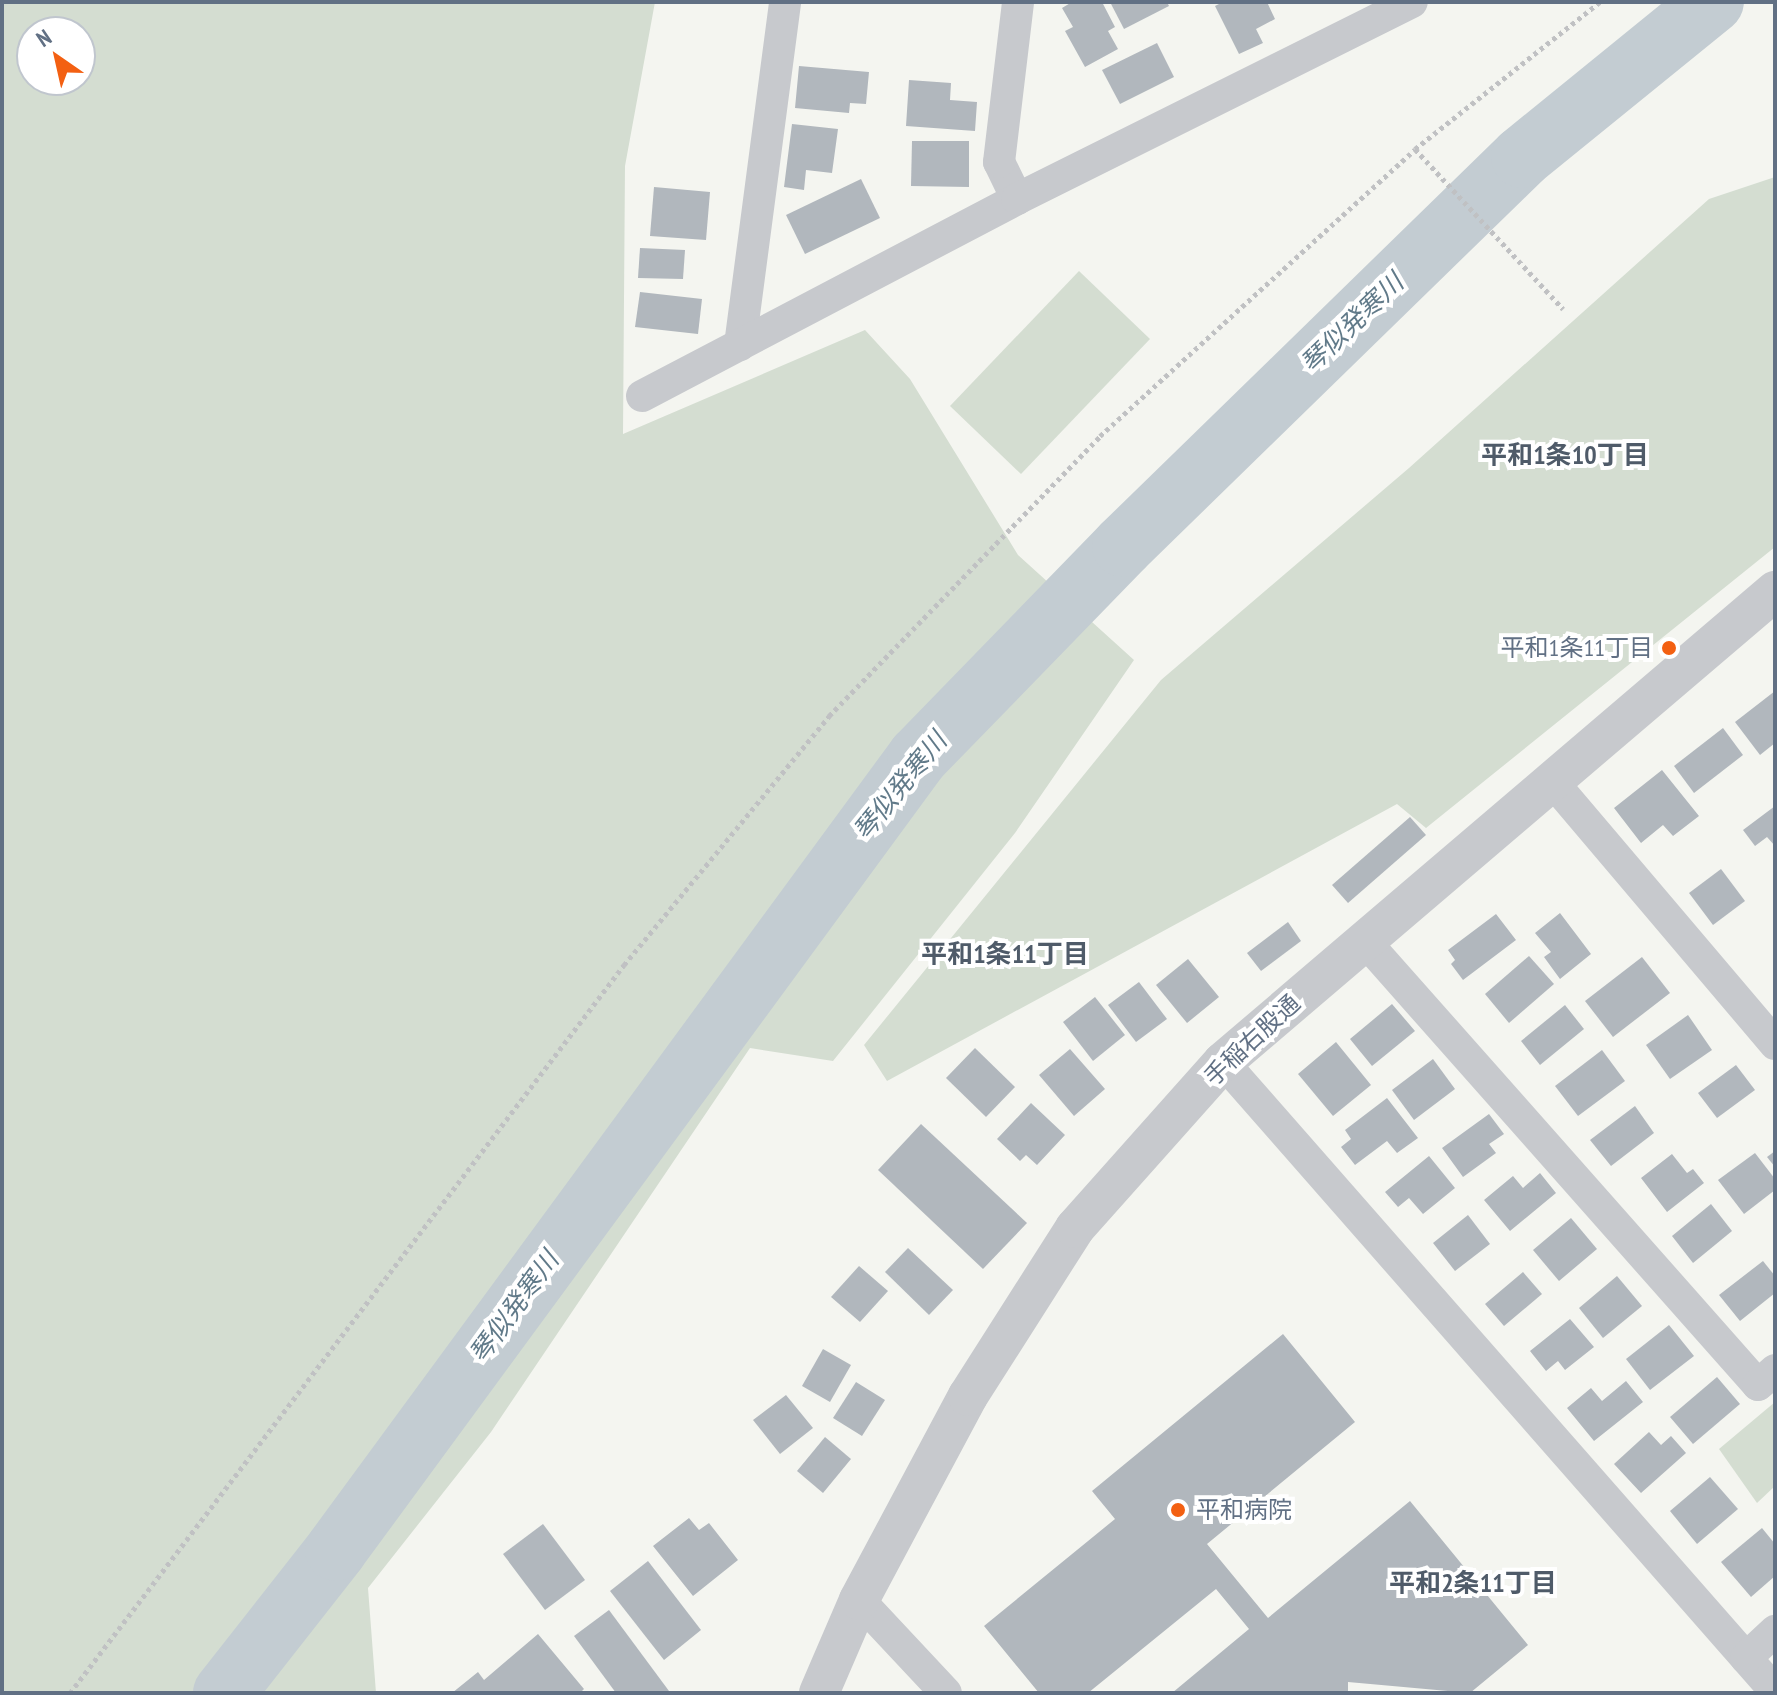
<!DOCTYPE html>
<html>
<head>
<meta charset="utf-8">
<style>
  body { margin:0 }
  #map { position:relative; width:1777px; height:1695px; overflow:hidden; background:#f4f5f0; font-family:"PT Sans Narrow","Noto Sans JP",sans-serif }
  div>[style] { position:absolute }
  .green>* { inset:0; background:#d4ddd1 }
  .river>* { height:62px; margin:-31px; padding:0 31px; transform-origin:31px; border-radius:31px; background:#c3ccd2 }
  .building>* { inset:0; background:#b1b7bd }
  .path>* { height:5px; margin-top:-2.5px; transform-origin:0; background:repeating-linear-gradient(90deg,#c0c1c3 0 4px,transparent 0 8px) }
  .minor>* { height:32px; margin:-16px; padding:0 16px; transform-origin:16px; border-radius:16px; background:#c7c9cd }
  .tertiary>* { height:40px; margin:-20px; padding:0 20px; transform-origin:20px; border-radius:20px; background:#c7c9cd }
  .dots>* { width:22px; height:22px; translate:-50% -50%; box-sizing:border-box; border:4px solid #fff; border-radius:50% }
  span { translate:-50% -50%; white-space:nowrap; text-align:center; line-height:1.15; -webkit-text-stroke:8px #fff; paint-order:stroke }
  .poi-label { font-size:24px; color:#617084 }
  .right { translate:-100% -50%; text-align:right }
  .left { translate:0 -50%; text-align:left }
  .street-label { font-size:24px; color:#617084 }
  .water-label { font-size:26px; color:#617a89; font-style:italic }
  .neighbourhood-label { font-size:26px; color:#4f5b69; font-weight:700 }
  .frame { position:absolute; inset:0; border:4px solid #617084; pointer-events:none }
  .north { position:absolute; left:16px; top:16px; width:80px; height:80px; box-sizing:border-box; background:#fff; border:2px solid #c0c6ce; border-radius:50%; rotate:326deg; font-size:22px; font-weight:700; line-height:32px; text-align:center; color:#617084 }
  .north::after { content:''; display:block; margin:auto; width:28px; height:36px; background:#f36012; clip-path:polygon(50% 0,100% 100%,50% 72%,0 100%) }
</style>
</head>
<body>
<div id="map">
  <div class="green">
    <i style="clip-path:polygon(evenodd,2px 2px,655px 2px,625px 166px,623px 434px,865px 330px,910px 379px,1018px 555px,1134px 660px,1015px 833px,833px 1061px,750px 1048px,491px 1432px,368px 1588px,376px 1693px,2px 1693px,2px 2px,80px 32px,80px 80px,32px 80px,32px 32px,80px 32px)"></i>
    <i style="clip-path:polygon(1775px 177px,1775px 547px,1426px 828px,1397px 804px,887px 1081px,864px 1045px,1161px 680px,1409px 468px,1709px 199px)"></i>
    <i style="clip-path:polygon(1079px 271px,1150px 339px,1021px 474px,950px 406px)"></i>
    <i style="clip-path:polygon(1775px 1402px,1775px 1486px,1757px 1503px,1719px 1449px)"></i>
  </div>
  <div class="river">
    <i style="left:224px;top:1693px;width:182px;rotate:-51.9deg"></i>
    <i style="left:336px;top:1550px;width:984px;rotate:-53.72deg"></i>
    <i style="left:918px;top:757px;width:294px;rotate:-45.8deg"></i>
    <i style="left:1123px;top:546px;width:557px;rotate:-44.27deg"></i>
    <i style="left:1522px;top:157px;width:246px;rotate:-39.1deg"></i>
  </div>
  <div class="building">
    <i style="clip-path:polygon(1072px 2px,1102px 2px,1115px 27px,1108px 31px,1118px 49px,1085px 67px,1065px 31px,1073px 27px,1062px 8px)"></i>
    <i style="clip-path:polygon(1110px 2px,1167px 2px,1169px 6px,1124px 29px)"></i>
    <i style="clip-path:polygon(1223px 2px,1267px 2px,1275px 19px,1256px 29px,1263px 43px,1239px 54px,1215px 6px)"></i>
    <i style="clip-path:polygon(1157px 43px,1174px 77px,1120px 104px,1102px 70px)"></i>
    <i style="clip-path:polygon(799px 66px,869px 72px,866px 104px,850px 103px,849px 113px,795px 108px)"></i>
    <i style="clip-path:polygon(909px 80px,951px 83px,950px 100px,977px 102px,975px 131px,906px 126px)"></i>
    <i style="clip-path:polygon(792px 124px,838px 129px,832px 173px,806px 170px,804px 190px,784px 187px)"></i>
    <i style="clip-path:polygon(912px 141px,969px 141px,969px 187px,911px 186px)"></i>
    <i style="clip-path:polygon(861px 179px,880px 218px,805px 254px,786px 215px)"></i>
    <i style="clip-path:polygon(654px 187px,710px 192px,706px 240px,650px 236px)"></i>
    <i style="clip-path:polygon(640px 248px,685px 250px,683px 279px,638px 278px)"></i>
    <i style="clip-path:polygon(640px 292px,702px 299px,698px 334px,635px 327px)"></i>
    <i style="clip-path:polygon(1775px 691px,1775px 743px,1760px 755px,1735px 722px)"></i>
    <i style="clip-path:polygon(1723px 728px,1743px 755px,1694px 793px,1674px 766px)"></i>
    <i style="clip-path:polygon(1662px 770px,1699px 816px,1673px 836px,1663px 825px,1641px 843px,1614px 808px)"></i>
    <i style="clip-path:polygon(1775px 806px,1775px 846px,1767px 837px,1755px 846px,1743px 830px)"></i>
    <i style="clip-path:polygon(1410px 817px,1426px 835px,1348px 903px,1332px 885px)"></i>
    <i style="clip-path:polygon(1721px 869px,1745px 901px,1713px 925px,1689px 893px)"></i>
    <i style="clip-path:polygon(1560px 913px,1591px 954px,1560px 979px,1544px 957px,1551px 952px,1535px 933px)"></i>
    <i style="clip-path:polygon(1496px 914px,1516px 940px,1463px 980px,1451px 964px,1455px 960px,1448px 950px)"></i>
    <i style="clip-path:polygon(1288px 922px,1301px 941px,1261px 971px,1247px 953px)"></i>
    <i style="clip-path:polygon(1529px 956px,1554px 984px,1509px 1023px,1485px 994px)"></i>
    <i style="clip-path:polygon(1642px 957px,1670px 993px,1613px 1037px,1585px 1001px)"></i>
    <i style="clip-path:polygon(1188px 959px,1219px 997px,1187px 1023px,1156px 985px)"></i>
    <i style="clip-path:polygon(1139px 982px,1167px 1019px,1136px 1042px,1108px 1005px)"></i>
    <i style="clip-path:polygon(1095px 997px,1125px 1035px,1093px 1061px,1063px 1022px)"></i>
    <i style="clip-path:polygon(1392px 1004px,1415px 1031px,1372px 1066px,1350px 1039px)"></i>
    <i style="clip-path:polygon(1565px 1005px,1584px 1029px,1540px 1065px,1521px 1041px)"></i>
    <i style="clip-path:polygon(1688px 1015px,1712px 1050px,1670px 1079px,1646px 1045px)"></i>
    <i style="clip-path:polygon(1336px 1042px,1371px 1085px,1333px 1116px,1298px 1074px)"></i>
    <i style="clip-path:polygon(975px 1048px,1015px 1087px,986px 1117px,946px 1078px)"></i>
    <i style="clip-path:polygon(1070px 1049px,1105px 1089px,1074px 1116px,1039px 1075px)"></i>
    <i style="clip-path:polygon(1602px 1050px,1625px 1081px,1578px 1116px,1555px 1086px)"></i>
    <i style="clip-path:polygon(1433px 1059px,1455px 1089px,1414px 1120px,1392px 1090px)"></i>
    <i style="clip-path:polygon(1736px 1065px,1755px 1090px,1717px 1118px,1698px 1093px)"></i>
    <i style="clip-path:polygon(1387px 1098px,1418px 1138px,1397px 1153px,1387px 1141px,1355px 1165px,1341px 1147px,1351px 1139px,1345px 1130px)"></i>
    <i style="clip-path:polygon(1031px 1103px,1065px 1135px,1037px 1165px,1026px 1155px,1020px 1161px,997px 1139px)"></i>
    <i style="clip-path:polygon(1635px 1106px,1654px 1133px,1611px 1166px,1590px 1140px)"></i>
    <i style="clip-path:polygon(1489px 1114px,1504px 1134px,1489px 1144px,1496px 1153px,1463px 1177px,1442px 1148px)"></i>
    <i style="clip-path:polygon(921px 1124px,1027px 1223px,983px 1269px,878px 1170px)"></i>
    <i style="clip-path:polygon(1775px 1151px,1775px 1167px,1767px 1157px)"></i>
    <i style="clip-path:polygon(1755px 1153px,1775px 1179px,1775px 1190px,1744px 1214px,1718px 1180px)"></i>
    <i style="clip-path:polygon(1672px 1154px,1687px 1173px,1693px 1169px,1704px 1183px,1667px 1212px,1641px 1178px)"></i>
    <i style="clip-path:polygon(1429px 1156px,1455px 1188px,1423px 1214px,1409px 1198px,1398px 1207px,1385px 1192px)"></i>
    <i style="clip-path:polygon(1540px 1173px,1556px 1193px,1510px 1231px,1484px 1200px,1513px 1176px,1523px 1188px)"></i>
    <i style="clip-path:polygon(1711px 1204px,1732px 1231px,1693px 1263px,1672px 1236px)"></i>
    <i style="clip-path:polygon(1468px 1215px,1490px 1244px,1455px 1271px,1433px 1243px)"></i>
    <i style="clip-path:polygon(1571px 1218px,1597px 1249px,1559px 1281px,1533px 1250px)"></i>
    <i style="clip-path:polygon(908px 1248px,953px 1290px,929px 1315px,885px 1272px)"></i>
    <i style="clip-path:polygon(1763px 1261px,1775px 1276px,1775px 1293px,1740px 1321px,1719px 1295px)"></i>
    <i style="clip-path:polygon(859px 1266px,888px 1291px,860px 1322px,831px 1297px)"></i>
    <i style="clip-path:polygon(1523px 1272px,1542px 1294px,1504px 1326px,1485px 1304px)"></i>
    <i style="clip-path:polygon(1617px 1276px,1642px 1306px,1603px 1338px,1579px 1308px)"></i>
    <i style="clip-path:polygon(1570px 1319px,1594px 1347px,1565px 1370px,1558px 1361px,1546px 1371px,1530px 1351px)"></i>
    <i style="clip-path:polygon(1669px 1325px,1694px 1356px,1650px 1390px,1626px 1359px)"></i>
    <i style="clip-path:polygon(1283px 1334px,1355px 1422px,1207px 1544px,1268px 1618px,1410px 1501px,1528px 1645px,1470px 1693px,1348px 1682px,1348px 1693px,1172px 1693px,1249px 1629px,1216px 1589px,1088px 1693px,1039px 1693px,984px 1626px,1115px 1519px,1092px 1491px)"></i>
    <i style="clip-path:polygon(823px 1349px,851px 1365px,830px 1402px,802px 1386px)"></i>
    <i style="clip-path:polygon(1717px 1377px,1740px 1404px,1693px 1444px,1670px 1417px)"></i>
    <i style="clip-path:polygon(1626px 1381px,1643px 1402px,1594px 1441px,1567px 1408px,1591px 1388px,1602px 1401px)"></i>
    <i style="clip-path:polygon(856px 1382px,885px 1400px,862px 1436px,833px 1418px)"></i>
    <i style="clip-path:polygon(786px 1395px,813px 1428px,780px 1454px,753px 1420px)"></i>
    <i style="clip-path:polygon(1649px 1432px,1661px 1445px,1671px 1436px,1686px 1453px,1641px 1493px,1614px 1464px)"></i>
    <i style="clip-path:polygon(825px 1437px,851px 1459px,823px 1493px,797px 1471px)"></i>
    <i style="clip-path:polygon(1710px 1477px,1738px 1509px,1697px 1544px,1670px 1511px)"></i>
    <i style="clip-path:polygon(689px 1518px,699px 1530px,709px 1523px,738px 1560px,693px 1596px,653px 1546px)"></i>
    <i style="clip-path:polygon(543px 1524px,585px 1580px,545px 1610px,503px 1554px)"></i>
    <i style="clip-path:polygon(1762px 1528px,1775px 1544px,1775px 1576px,1751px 1597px,1721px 1562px)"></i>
    <i style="clip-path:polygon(648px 1561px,701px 1630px,664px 1660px,610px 1591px)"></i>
    <i style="clip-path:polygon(609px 1610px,669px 1691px,667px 1693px,616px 1693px,574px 1636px)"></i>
    <i style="clip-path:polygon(538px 1634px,584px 1689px,580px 1693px,452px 1693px,478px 1672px,484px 1680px)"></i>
  </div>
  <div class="path">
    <i style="left:1415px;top:149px;width:218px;rotate:47.2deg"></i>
    <i style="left:70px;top:1693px;width:915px;rotate:-52.73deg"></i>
    <i style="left:624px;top:965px;width:323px;rotate:-50.5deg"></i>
    <i style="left:829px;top:716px;width:390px;rotate:-45.9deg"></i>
    <i style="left:1100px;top:436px;width:426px;rotate:-42.3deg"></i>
    <i style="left:1415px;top:149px;width:236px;rotate:-38.5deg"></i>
  </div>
  <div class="minor">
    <i style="left:1017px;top:199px;width:41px;rotate:-115.9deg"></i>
    <i style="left:999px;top:162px;width:161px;rotate:-83.2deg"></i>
    <i style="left:740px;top:345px;width:346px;rotate:-82.5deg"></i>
    <i style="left:642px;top:396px;width:424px;rotate:-27.7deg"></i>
    <i style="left:1017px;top:199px;width:441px;rotate:-26.5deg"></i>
    <i style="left:1552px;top:781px;width:345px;rotate:49.7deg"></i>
    <i style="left:1364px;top:940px;width:594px;rotate:48.48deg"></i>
    <i style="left:1758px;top:1385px;width:23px;rotate:-41deg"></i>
    <i style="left:1223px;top:1062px;width:837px;rotate:48.73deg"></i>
    <i style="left:859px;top:1600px;width:127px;rotate:46.9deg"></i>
    <i style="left:1746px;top:1658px;width:40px;rotate:-43deg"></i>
  </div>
  <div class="tertiary">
    <i style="left:819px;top:1693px;width:101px;rotate:-66.7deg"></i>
    <i style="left:859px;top:1600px;width:231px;rotate:-61.9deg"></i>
    <i style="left:968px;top:1396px;width:199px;rotate:-57.5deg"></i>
    <i style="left:1075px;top:1228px;width:222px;rotate:-48.3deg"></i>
    <i style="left:1223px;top:1062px;width:726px;rotate:-40.47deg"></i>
  </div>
  <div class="dots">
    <i style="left:1669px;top:648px;background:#f36012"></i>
    <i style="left:1178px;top:1510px;background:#f36012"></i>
  </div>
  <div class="poi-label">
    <span class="right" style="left:1653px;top:648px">平和1条11丁目</span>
    <span class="left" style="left:1196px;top:1510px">平和病院</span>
  </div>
  <div class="street-label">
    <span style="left:1252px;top:1040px;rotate:-43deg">手稲右股通</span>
  </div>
  <div class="water-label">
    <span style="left:1352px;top:323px;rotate:-44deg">琴似発寒川</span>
    <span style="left:900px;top:786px;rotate:-51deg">琴似発寒川</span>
    <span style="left:514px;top:1307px;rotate:-54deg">琴似発寒川</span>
  </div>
  <div class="neighbourhood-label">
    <span style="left:1565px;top:455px">平和1条10丁目</span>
    <span style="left:1005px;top:954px">平和1条11丁目</span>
    <span style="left:1473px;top:1583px">平和2条11丁目</span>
  </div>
  <div class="frame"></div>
  <div class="north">N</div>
</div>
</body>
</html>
